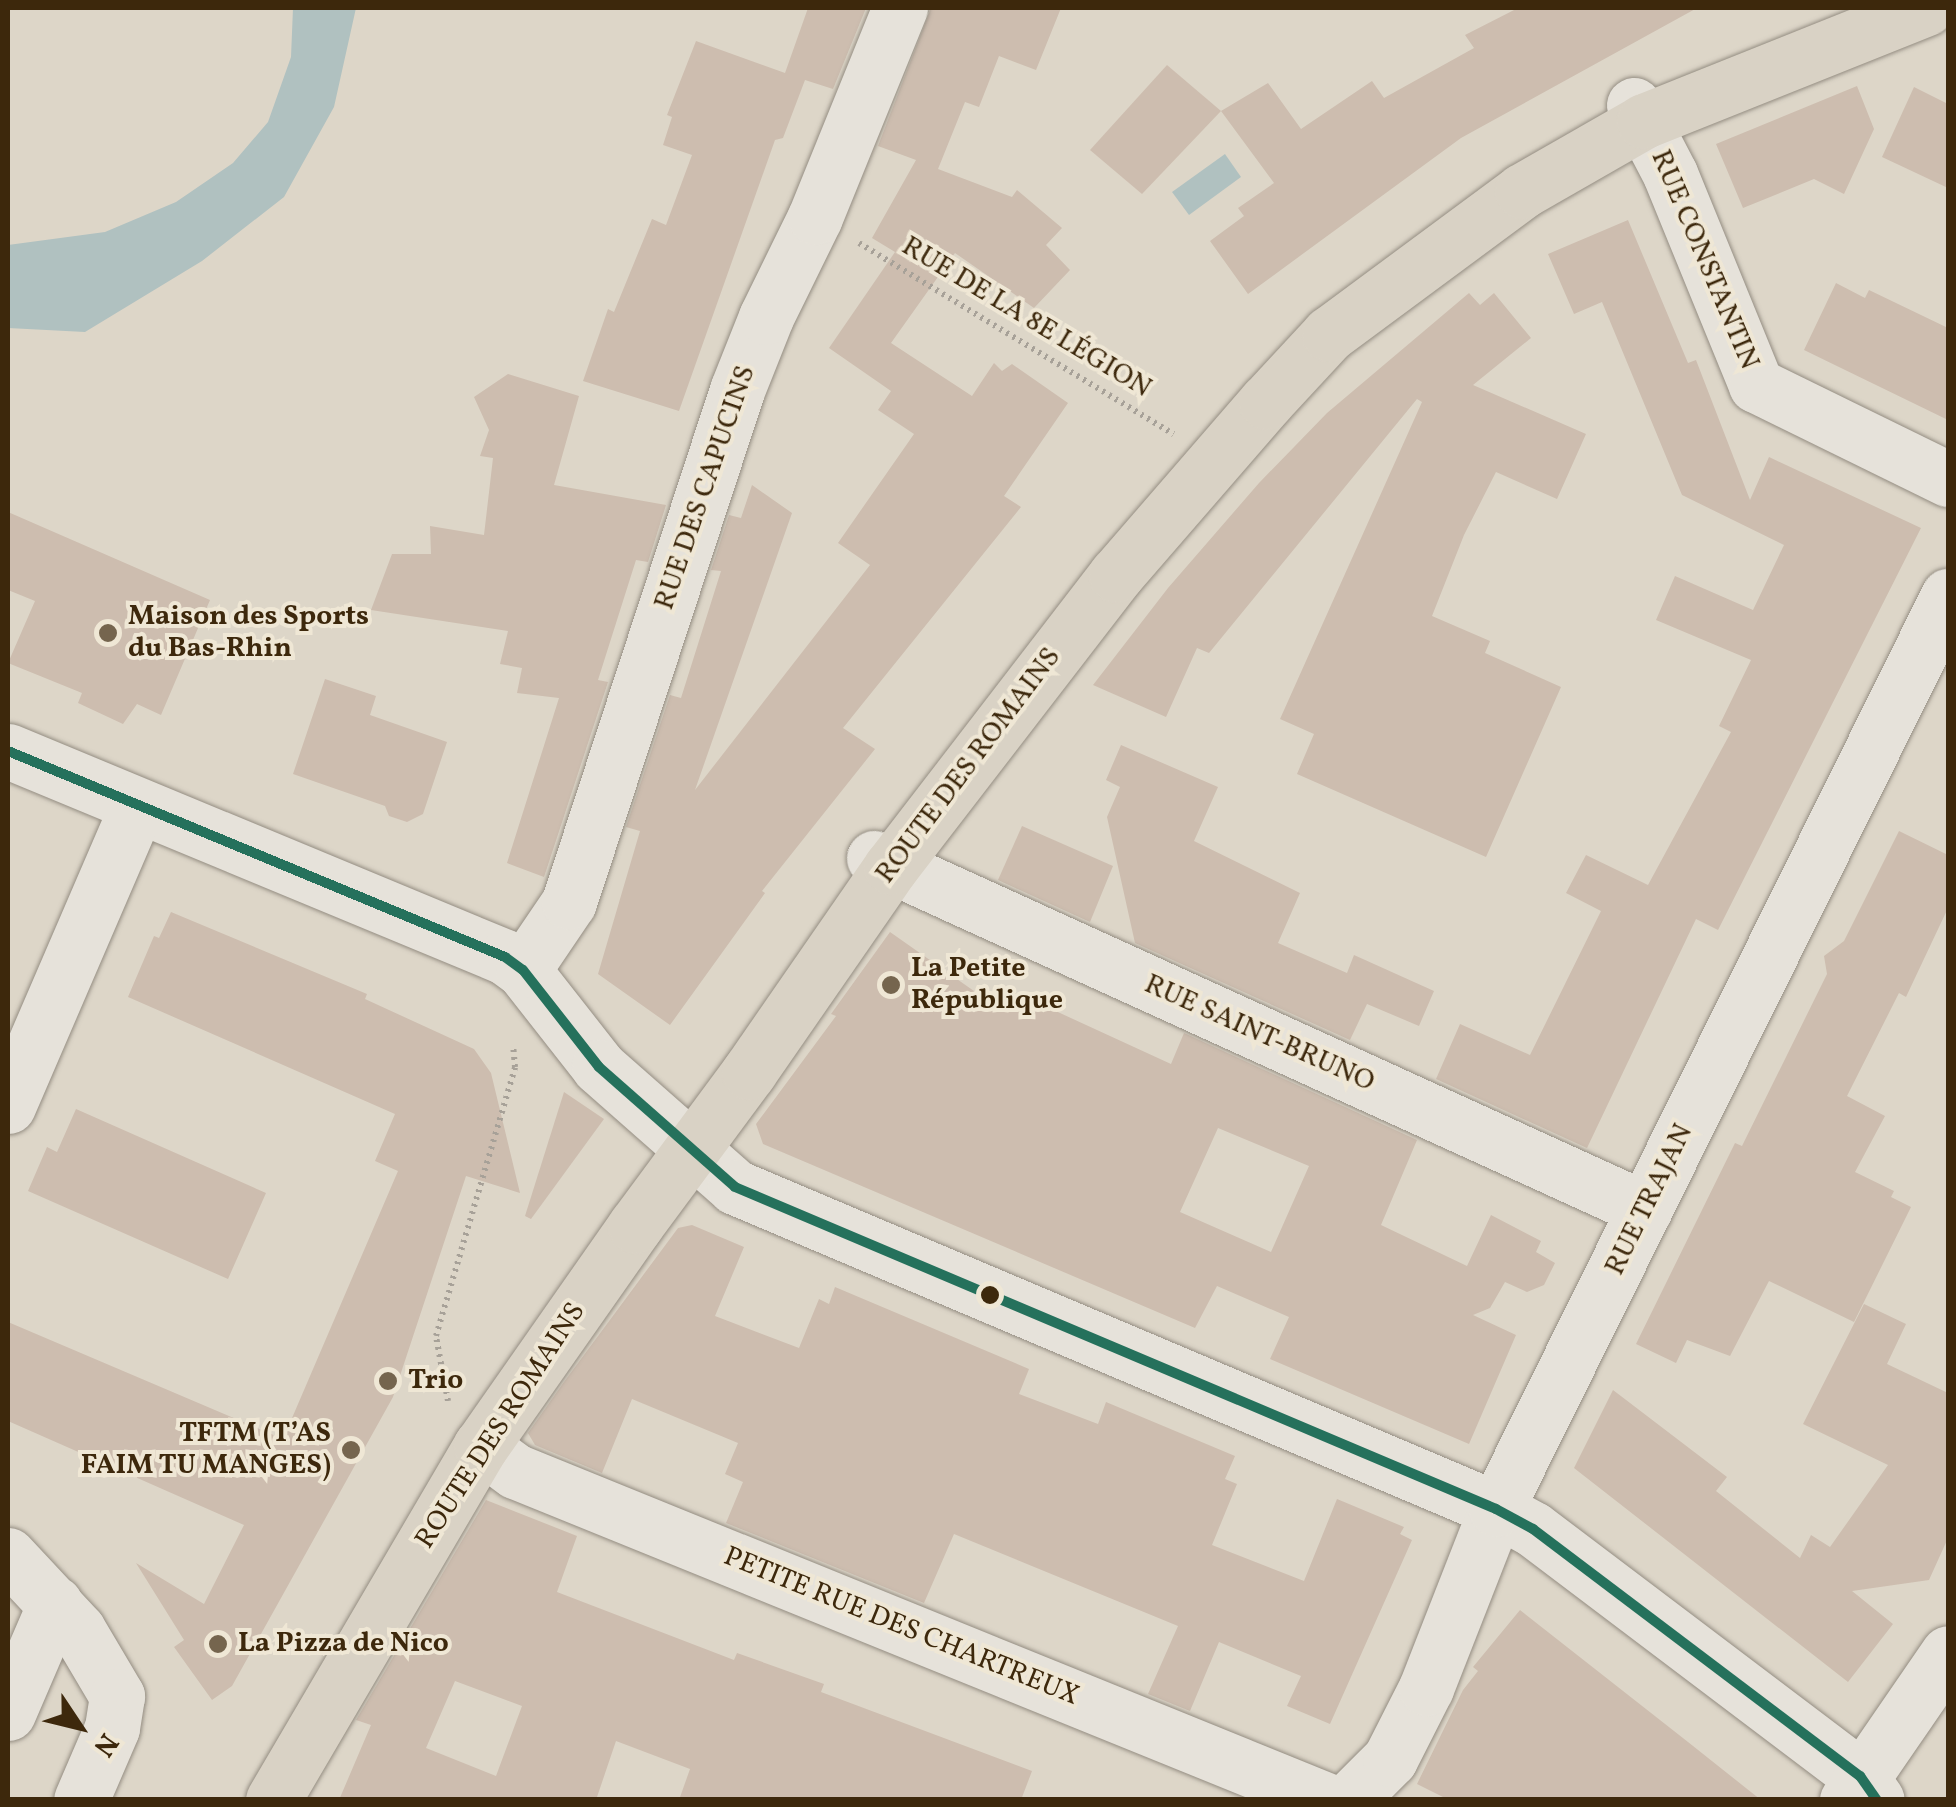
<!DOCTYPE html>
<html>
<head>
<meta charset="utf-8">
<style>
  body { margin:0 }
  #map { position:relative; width:1956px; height:1807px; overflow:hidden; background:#ddd6c8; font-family:Vollkorn,serif }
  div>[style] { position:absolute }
  .water>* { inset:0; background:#b0c1c0 }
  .building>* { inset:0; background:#cdbdaf }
  .path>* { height:6px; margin-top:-3px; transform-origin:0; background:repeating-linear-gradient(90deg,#a7a198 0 2.5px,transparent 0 7.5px) }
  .roads { filter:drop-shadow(0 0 2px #948d82) drop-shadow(0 0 2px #948d82) }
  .minor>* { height:55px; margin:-27.5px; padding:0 27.5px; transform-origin:27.5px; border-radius:27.5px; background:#e6e2da }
  .major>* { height:55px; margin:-27.5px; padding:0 27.5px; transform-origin:27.5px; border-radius:27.5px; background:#d9d2c5 }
  .bus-1>* { height:10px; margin:-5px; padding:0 5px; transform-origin:5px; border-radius:5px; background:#25715c }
  .dots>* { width:28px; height:28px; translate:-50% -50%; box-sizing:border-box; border:5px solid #efe7d5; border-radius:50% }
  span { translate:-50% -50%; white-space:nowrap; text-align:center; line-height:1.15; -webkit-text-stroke:8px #efe7d5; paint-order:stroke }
  .street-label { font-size:28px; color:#3d280c }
  .poi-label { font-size:28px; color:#3d280c; font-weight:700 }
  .left { translate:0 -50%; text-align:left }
  .right { translate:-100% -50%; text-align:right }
  .frame { position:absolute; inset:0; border:10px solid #3d280c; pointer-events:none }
  .north { position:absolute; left:30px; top:1677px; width:100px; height:100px; -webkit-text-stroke:8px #efe7d5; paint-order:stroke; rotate:125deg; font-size:28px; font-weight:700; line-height:40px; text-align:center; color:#3d280c }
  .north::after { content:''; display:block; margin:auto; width:35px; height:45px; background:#3d280c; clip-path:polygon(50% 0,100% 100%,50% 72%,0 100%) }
</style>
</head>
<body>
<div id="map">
  <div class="water">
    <i style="clip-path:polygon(293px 8px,356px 8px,334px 107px,284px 197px,202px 261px,85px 332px,8px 328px,8px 245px,105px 232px,176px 202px,233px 163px,268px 122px,291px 57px)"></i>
    <i style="clip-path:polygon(1225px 154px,1241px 177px,1189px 215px,1172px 192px)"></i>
  </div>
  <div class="building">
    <i style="clip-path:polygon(808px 8px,866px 8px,833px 89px,805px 80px,783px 138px,775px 140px,679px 411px,583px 381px,608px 309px,614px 312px,652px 219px,666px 225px,692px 155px,663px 145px,672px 117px,667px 115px,696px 41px,785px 73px)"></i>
    <i style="clip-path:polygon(931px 8px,1061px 8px,1036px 70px,999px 56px,979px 107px,965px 102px,938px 169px,1012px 197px,1017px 190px,1062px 228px,1046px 245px,1070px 270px,1034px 308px,955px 253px,891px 343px,972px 396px,994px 363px,1002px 371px,1012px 364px,1068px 403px,1004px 496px,1021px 507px,843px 728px,875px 749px,762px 891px,765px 893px,670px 1025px,598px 974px,640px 831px,626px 827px,670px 695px,681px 698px,721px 571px,711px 570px,729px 515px,741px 518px,752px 485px,792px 513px,695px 790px,870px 565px,838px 543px,914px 434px,878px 410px,891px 391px,829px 348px,895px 252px,872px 238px,916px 160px,878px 146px)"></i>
    <i style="clip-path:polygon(1518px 8px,1697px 8px,1461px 138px,1248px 294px,1210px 241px,1244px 216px,1238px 208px,1274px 183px,1221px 111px,1268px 83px,1301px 129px,1372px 81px,1384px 98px,1474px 48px,1465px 35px)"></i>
    <i style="clip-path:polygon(1167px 65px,1221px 111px,1142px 194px,1090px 150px)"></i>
    <i style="clip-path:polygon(1857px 86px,1874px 129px,1844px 194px,1814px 179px,1743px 208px,1716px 144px)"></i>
    <i style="clip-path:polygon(1914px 87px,1948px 104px,1948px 188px,1882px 157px)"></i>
    <i style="clip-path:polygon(1628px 220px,1688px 363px,1696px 360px,1750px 500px,1769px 457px,1921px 528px,1718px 930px,1696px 919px,1587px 1148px,1436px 1079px,1460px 1024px,1530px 1055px,1601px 911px,1566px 893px,1586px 855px,1648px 885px,1731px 732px,1719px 726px,1751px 660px,1656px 620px,1675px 576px,1753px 610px,1784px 545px,1682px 495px,1602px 302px,1574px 314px,1548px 254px)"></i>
    <i style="clip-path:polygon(1836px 283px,1865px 298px,1869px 290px,1948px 328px,1948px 420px,1804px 350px)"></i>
    <i style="clip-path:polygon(1469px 293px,1480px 305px,1494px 293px,1531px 338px,1473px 385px,1586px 434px,1557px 499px,1496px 472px,1464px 535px,1432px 616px,1490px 641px,1485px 653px,1561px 687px,1486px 857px,1297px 774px,1314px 734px,1280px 719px,1422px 402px,1417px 399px,1209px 653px,1197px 648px,1166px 717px,1093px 685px,1168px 588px,1259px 483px,1327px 413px)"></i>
    <i style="clip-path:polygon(508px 374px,579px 396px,554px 485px,666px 505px,648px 562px,636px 560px,598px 680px,608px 682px,544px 877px,507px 863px,559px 698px,517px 693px,522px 668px,500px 664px,508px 631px,371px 610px,392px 554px,431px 554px,430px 526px,484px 535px,493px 458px,480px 456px,489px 430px,474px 397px)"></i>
    <i style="clip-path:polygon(8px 512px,210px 600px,161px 715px,137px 704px,123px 724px,78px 703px,82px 693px,8px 663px,35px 601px,8px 590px)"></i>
    <i style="clip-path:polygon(325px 679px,376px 696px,370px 715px,447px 742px,423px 814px,407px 822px,389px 816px,385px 806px,293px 774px)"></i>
    <i style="clip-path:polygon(1121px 745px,1218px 787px,1194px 841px,1300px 893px,1278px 943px,1347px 973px,1354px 955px,1434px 991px,1419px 1026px,1367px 1004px,1350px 1040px,1135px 943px,1107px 817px,1120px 787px,1106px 780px)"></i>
    <i style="clip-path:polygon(1022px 826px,1113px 866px,1090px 922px,998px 880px)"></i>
    <i style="clip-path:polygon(1899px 831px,1948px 855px,1948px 908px,1906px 997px,1899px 993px,1847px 1096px,1885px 1116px,1855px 1172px,1894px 1191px,1891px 1197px,1911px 1207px,1854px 1322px,1769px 1281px,1730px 1356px,1687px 1340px,1676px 1363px,1636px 1344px,1735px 1143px,1742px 1146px,1827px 974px,1824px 956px,1844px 941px)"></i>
    <i style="clip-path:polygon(171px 912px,367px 994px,365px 999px,474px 1049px,491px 1073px,520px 1193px,466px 1176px,393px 1397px,232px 1686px,212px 1700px,174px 1647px,184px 1640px,136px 1563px,204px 1604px,244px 1525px,8px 1421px,8px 1322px,283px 1439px,398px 1171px,375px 1161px,395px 1114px,128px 997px,154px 936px,159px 938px)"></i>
    <i style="clip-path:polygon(evenodd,890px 932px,991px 1003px,999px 985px,1171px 1064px,1184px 1033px,1417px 1140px,1381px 1225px,1467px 1266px,1491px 1215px,1541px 1241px,1536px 1252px,1555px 1263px,1544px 1285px,1527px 1292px,1505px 1282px,1490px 1308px,1473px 1315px,1516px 1335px,1469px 1444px,1270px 1359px,1289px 1317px,1217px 1286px,1195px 1328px,763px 1144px,756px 1124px,836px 1016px,831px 1014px,890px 932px,1218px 1128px,1309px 1166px,1271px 1252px,1180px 1212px,1218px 1128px)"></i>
    <i style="clip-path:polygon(564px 1092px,604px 1119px,531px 1219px,525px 1216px)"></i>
    <i style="clip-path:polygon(76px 1109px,266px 1193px,228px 1279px,28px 1191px,47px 1147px,57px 1152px)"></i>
    <i style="clip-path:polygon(692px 1225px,744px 1247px,715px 1316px,799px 1348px,819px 1299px,829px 1304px,835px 1287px,1029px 1369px,1019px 1394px,1098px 1424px,1106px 1402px,1235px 1456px,1225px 1479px,1237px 1484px,1212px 1545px,1304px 1581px,1337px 1499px,1404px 1527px,1400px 1534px,1412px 1540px,1330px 1724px,1287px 1706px,1301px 1676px,1219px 1642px,1190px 1711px,1148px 1694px,1178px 1626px,954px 1534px,924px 1603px,726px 1523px,743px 1482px,725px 1474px,738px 1443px,632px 1399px,602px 1473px,535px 1445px,528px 1433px,564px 1382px,678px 1228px)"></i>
    <i style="clip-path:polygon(1864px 1304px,1906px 1324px,1887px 1364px,1948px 1393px,1948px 1538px,1929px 1580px,1852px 1591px,1893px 1624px,1848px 1682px,1574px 1468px,1613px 1390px,1727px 1477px,1716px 1491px,1800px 1558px,1811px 1535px,1830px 1547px,1888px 1465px,1803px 1424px)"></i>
    <i style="clip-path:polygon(evenodd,486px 1500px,577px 1536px,557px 1592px,734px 1660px,737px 1653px,824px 1684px,821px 1692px,1032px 1771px,1021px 1800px,679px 1800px,690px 1769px,616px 1741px,596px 1800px,339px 1800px,371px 1725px,356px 1720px,486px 1500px,455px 1681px,522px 1706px,496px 1776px,426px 1748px,455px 1681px)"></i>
    <i style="clip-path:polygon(1520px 1610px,1688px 1742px,1761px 1800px,1449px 1800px,1417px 1784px,1463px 1690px,1478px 1671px,1473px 1667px)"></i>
  </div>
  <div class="path">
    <i style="left:859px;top:243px;width:368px;rotate:31.3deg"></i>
    <i style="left:448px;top:1401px;width:66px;rotate:-100.5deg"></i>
    <i style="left:436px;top:1336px;width:280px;rotate:-73.6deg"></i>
    <i style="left:515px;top:1067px;width:21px;rotate:-95deg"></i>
  </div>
  <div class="roads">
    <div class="minor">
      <i style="left:1634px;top:105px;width:78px;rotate:62.4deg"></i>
      <i style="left:1670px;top:174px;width:228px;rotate:67.8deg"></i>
      <i style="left:1756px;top:385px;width:214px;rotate:26.1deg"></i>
      <i style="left:8px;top:751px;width:538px;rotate:22.51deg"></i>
      <i style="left:505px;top:957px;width:22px;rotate:36deg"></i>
      <i style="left:523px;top:970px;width:123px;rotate:51.9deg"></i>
      <i style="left:599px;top:1067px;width:181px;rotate:41.4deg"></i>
      <i style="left:735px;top:1187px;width:826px;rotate:22.93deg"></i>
      <i style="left:1496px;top:1509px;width:42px;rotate:28.4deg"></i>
      <i style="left:1533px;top:1529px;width:410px;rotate:37.1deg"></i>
      <i style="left:1860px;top:1776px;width:29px;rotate:55deg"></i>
      <i style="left:874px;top:858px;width:847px;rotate:24.48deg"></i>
      <i style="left:523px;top:970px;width:82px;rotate:-55.9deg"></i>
      <i style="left:569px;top:902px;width:539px;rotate:-71.83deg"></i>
      <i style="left:737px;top:390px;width:79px;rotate:-68.3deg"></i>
      <i style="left:766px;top:317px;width:111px;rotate:-63.9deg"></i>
      <i style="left:815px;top:217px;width:226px;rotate:-67.9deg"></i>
      <i style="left:8px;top:1106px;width:326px;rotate:-66.7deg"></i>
      <i style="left:481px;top:1446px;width:42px;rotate:36.3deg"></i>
      <i style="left:515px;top:1471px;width:875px;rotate:22.08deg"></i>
      <i style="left:8px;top:1555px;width:103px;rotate:47deg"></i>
      <i style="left:78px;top:1630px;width:77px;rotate:59.4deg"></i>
      <i style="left:117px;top:1696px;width:32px;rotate:99deg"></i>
      <i style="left:112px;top:1728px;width:78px;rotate:113.3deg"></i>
      <i style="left:8px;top:1713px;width:119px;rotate:-66.7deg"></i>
      <i style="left:1349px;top:1800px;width:58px;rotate:-45deg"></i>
      <i style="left:1390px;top:1759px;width:80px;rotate:-63.1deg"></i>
      <i style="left:1426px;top:1688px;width:192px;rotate:-68.6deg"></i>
      <i style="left:1496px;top:1509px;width:1019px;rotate:-63.66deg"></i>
      <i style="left:1847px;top:1800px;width:178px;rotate:-55.5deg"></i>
    </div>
    <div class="major">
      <i style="left:273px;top:1800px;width:411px;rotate:-59.6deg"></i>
      <i style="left:481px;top:1446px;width:269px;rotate:-55deg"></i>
      <i style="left:635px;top:1226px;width:192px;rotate:-53.5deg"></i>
      <i style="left:749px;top:1072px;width:249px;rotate:-55.3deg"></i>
      <i style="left:891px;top:867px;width:369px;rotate:-52.4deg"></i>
      <i style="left:1116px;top:575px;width:229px;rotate:-49.1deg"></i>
      <i style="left:1266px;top:402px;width:93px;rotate:-47.2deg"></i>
      <i style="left:1329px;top:334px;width:240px;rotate:-36.5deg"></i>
      <i style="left:1522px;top:191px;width:141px;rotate:-29.8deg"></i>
      <i style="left:1644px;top:121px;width:304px;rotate:-21.8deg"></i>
    </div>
  </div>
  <div class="bus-1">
    <i style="left:8px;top:751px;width:538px;rotate:22.51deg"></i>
    <i style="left:505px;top:957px;width:22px;rotate:36deg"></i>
    <i style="left:523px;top:970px;width:123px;rotate:51.9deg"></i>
    <i style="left:599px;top:1067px;width:181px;rotate:41.4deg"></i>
    <i style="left:735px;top:1187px;width:826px;rotate:22.93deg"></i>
    <i style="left:1496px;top:1509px;width:42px;rotate:28.4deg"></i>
    <i style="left:1533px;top:1529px;width:410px;rotate:37.1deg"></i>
    <i style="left:1860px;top:1776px;width:29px;rotate:55deg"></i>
  </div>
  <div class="dots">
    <i style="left:108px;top:633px;background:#75654e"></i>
    <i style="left:891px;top:985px;background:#75654e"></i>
    <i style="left:990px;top:1295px;background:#3d280c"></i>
    <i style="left:388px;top:1381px;background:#75654e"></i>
    <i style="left:351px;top:1450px;background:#75654e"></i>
    <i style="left:218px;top:1644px;background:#75654e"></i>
  </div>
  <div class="street-label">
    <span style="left:1704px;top:260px;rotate:67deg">RUE CONSTANTIN</span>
    <span style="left:1026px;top:318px;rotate:31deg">RUE DE LA 8E LÉGION</span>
    <span style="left:706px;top:488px;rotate:-71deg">RUE DES CAPUCINS</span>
    <span style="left:969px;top:766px;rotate:-53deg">ROUTE DES ROMAINS</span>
    <span style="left:1259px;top:1034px;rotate:24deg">RUE SAINT-BRUNO</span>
    <span style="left:1650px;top:1200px;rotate:-64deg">RUE TRAJAN</span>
    <span style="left:501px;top:1426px;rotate:-57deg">ROUTE DES ROMAINS</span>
    <span style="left:901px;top:1627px;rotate:22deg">PETITE RUE DES CHARTREUX</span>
  </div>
  <div class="poi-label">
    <span class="left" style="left:128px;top:633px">Maison des Sports<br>du Bas-Rhin</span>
    <span class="left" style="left:911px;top:985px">La Petite<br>République</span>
    <span class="left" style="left:408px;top:1381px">Trio</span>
    <span class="right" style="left:331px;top:1450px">TFTM (T’AS<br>FAIM TU MANGES)</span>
    <span class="left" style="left:238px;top:1644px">La Pizza de Nico</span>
  </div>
  <div class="frame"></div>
  <div class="north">N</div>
</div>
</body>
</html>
